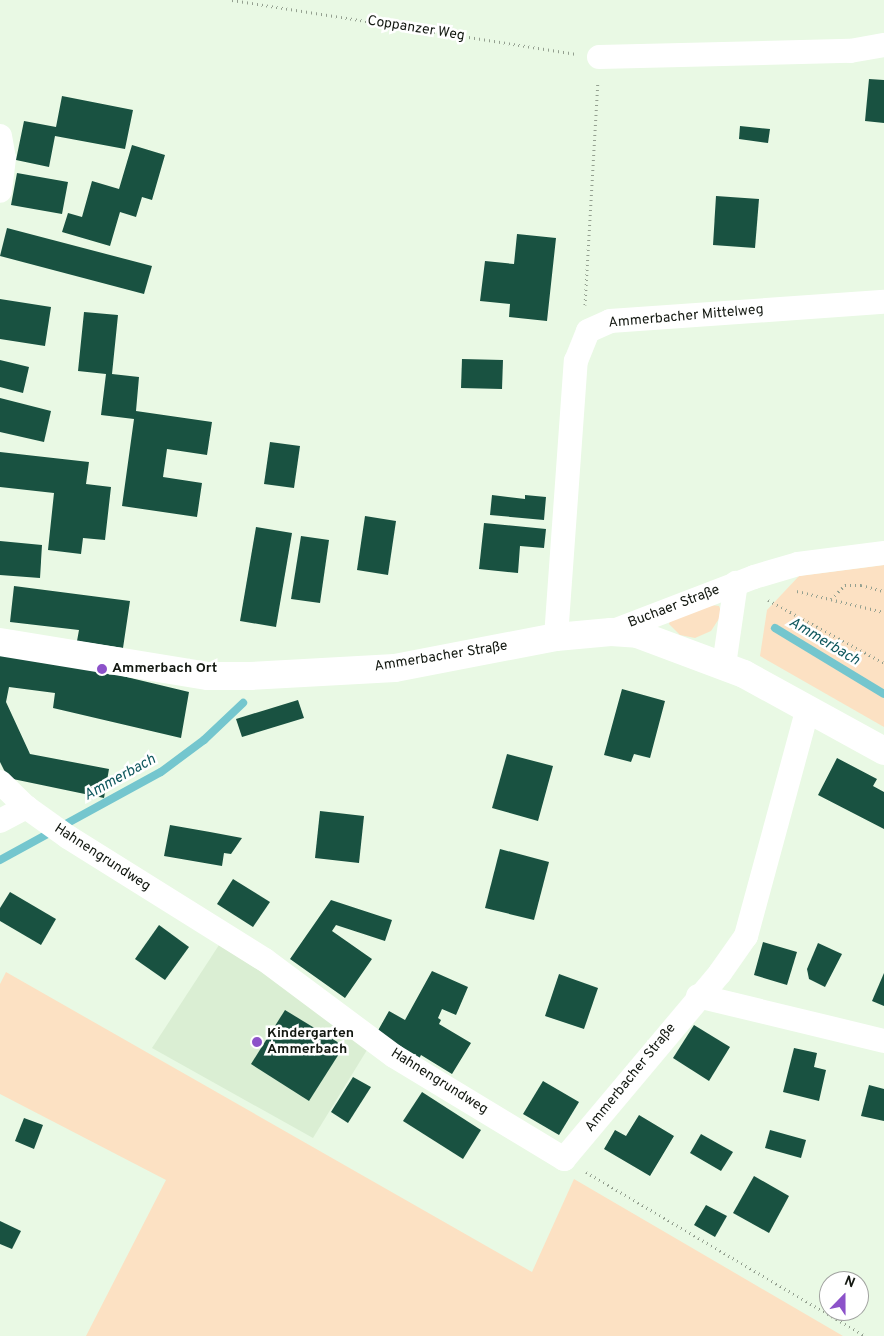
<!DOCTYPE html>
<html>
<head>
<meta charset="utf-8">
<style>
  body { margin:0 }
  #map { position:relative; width:884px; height:1336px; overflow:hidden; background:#e9f9e4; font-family:Overpass,sans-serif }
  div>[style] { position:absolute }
  .built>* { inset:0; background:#daeed3 }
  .green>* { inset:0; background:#fce1c3 }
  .stream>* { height:8px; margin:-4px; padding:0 4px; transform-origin:4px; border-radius:4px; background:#74c6ce }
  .building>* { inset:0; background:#195241 }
  .path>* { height:3px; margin-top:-1.5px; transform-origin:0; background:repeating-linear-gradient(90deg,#94a090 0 1px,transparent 0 5px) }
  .street>* { height:24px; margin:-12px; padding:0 12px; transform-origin:12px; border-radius:12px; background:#fff }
  .secondary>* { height:28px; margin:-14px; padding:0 14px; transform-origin:14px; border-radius:14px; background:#fff }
  .dots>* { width:14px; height:14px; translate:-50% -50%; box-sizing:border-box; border:2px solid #fff; border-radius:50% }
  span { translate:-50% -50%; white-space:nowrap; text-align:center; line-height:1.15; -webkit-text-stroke:5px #fff; paint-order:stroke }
  .street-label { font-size:14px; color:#131811 }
  .poi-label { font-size:14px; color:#131811; font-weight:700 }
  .left { translate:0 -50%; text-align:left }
  .water-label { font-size:15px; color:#10585e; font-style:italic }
  .north { position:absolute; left:819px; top:1271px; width:50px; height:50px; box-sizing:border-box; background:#fff; border:1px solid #a1a3a0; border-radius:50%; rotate:22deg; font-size:14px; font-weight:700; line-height:20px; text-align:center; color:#131811 }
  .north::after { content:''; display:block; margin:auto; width:18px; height:22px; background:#8c52c9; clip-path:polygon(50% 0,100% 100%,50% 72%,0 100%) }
</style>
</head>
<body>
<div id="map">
  <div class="built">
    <i style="clip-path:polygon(219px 945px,290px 990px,367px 1050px,313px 1138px,152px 1048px)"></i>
  </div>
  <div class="green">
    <i style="clip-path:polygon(884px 565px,884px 727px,760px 656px,767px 610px,799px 576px)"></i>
    <i style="clip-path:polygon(694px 603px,719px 606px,722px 614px,711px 631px,695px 638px,680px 635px,669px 624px,672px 615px)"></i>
    <i style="clip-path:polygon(6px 972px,532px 1272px,574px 1179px,843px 1336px,86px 1336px,166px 1180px,0 1094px,0 984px)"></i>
  </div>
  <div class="stream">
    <i style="left:775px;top:628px;width:127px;rotate:31.2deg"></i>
    <i style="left:0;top:860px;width:183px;rotate:-28.7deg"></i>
    <i style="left:161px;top:772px;width:54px;rotate:-36.7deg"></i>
    <i style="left:204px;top:740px;width:54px;rotate:-43.5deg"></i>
  </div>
  <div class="building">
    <i style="clip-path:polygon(869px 79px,884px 80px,884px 123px,865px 121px)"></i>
    <i style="clip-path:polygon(62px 96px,133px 110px,125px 149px,55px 136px,49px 167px,16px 160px,24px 121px,56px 127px)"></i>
    <i style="clip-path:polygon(740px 126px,770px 129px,768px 143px,739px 139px)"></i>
    <i style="clip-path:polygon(132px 145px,165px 155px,152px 200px,142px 197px,136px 217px,120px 212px,110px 246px,62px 232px,68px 213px,82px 217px,92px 181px,119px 189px)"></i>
    <i style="clip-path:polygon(17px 173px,68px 182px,62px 214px,11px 205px)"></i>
    <i style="clip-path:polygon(716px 196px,759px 199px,755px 248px,713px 245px)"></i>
    <i style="clip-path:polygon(7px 228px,152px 266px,144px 294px,0 256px)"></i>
    <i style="clip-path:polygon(517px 234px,556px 238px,547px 321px,509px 317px,510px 304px,480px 301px,485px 261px,514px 264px)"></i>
    <i style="clip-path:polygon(0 299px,51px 307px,45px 346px,0 339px)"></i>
    <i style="clip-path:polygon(84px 312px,118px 315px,112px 374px,139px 377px,136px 411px,212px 422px,207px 455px,167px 449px,163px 477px,202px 483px,197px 517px,122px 506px,134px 419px,101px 415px,106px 374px,78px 371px)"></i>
    <i style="clip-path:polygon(462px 359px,503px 360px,502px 389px,461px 388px)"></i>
    <i style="clip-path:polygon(0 360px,29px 367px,23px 393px,0 387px)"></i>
    <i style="clip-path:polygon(0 398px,51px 411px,44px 442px,0 432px)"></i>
    <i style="clip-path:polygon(270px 442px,300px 446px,294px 488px,264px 484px)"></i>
    <i style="clip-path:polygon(0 452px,89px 462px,86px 484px,111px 487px,105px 540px,83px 538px,81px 554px,48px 550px,54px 493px,0 487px)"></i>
    <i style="clip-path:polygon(492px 495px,525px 499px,525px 495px,546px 497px,544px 520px,490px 515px)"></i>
    <i style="clip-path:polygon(365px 516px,396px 521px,388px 575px,357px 570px)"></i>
    <i style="clip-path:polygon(484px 523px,546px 529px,544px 548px,520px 546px,518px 573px,479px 569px)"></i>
    <i style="clip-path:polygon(256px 527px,292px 533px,276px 627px,240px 621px)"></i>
    <i style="clip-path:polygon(301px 536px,329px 540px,320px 603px,291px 599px)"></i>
    <i style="clip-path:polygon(0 541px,42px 545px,40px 578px,0 575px)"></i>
    <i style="clip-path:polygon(14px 586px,130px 601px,123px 648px,77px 641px,79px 630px,10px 622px)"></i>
    <i style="clip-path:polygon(0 655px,89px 668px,189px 692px,181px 738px,53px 708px,55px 693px,9px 687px,6px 702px,30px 754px,109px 769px,104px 798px,8px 778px,0 762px)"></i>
    <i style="clip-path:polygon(622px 689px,665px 701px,650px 758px,634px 754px,631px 762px,604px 755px)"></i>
    <i style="clip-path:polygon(298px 700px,304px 718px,242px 737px,236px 719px)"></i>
    <i style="clip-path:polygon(507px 754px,553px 766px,538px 821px,492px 808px)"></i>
    <i style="clip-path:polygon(837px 758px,877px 779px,873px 786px,884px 792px,884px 829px,818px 795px)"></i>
    <i style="clip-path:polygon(320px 811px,364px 816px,359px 863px,315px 858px)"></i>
    <i style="clip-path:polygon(170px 825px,210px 832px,242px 838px,231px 854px,224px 853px,222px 866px,164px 856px)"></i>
    <i style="clip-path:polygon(500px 849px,549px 862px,534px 920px,485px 908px)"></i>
    <i style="clip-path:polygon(233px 879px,270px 902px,253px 927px,217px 904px)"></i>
    <i style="clip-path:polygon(10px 892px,56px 919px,41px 945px,0 921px,0 908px)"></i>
    <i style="clip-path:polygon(331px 900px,392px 920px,385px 941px,336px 925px,332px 931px,372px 959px,345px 998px,290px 959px)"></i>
    <i style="clip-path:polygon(159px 925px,189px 947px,165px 980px,135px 959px)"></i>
    <i style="clip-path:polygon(763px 942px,797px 952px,787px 985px,754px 975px)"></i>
    <i style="clip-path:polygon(818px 943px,842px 954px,825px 987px,809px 979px,807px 969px)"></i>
    <i style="clip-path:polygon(432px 971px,468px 987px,456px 1015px,442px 1009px,438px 1018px,441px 1020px,439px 1024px,471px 1043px,452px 1074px,421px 1055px,419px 1059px,376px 1034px,389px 1011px,405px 1020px)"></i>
    <i style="clip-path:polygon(884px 973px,884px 1006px,872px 1001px)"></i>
    <i style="clip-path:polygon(559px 974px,598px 988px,584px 1029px,545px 1016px)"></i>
    <i style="clip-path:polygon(285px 1010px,344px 1046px,309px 1101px,251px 1064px)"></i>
    <i style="clip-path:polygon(694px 1025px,730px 1047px,709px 1081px,673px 1058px)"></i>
    <i style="clip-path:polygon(794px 1048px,817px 1053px,814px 1067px,826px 1070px,819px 1101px,783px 1092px)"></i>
    <i style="clip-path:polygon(353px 1077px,371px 1087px,348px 1123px,331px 1112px)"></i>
    <i style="clip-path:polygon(543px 1081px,579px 1102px,559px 1135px,523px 1114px)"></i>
    <i style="clip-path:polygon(869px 1085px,884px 1089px,884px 1121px,861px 1116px)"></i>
    <i style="clip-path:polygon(422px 1092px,481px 1130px,463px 1159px,403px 1121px)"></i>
    <i style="clip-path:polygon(639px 1115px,674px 1136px,650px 1176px,604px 1149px,615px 1130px,626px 1136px)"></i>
    <i style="clip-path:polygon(24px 1118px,43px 1125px,34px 1149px,15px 1141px)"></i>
    <i style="clip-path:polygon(770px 1130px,806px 1140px,801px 1158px,765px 1148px)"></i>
    <i style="clip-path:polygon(701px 1134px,733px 1152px,721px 1171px,690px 1153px)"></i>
    <i style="clip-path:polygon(754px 1176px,789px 1196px,769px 1233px,733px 1213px)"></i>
    <i style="clip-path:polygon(706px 1205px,727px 1216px,715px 1237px,694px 1225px)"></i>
    <i style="clip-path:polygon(0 1221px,21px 1231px,12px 1249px,0 1244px)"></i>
  </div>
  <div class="path">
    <i style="left:232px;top:0;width:347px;rotate:8.9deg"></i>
    <i style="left:585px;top:305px;width:224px;rotate:-86.7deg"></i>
    <i style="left:797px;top:591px;width:89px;rotate:13.6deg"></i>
    <i style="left:831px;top:599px;width:20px;rotate:-45deg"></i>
    <i style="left:845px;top:585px;width:16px"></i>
    <i style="left:861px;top:585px;width:24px;rotate:15deg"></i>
    <i style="left:768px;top:600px;width:132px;rotate:28.5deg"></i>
    <i style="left:586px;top:1172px;width:324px;rotate:30.4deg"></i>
  </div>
  <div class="street">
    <i style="left:599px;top:57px;width:251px;rotate:-1.4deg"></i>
    <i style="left:850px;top:51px;width:35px;rotate:-10deg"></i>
    <i style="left:0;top:136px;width:22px;rotate:80deg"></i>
    <i style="left:4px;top:158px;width:33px;rotate:97deg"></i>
    <i style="left:611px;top:632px;width:153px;rotate:-21deg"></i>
    <i style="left:754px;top:577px;width:46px;rotate:-16.5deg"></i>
    <i style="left:798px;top:564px;width:87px;rotate:-7.3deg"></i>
    <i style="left:556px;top:637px;width:277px;rotate:-85.9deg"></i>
    <i style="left:576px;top:361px;width:32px;rotate:-68deg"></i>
    <i style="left:588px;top:331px;width:24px;rotate:-24deg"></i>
    <i style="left:610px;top:321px;width:275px;rotate:-4deg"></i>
    <i style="left:724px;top:665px;width:83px;rotate:-81.7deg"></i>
    <i style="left:0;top:782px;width:36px;rotate:44deg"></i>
    <i style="left:26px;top:807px;width:52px;rotate:35.5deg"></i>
    <i style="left:68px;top:837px;width:232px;rotate:32deg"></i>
    <i style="left:265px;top:960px;width:161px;rotate:36.7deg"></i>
    <i style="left:394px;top:1056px;width:199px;rotate:31.2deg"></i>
    <i style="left:564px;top:1159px;width:243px;rotate:-50deg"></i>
    <i style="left:720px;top:973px;width:45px;rotate:-54.9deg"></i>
    <i style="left:746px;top:936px;width:236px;rotate:-74.8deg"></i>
    <i style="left:0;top:821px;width:30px;rotate:-28deg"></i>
    <i style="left:698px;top:996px;width:191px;rotate:13.6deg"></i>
  </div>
  <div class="secondary">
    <i style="left:0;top:642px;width:211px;rotate:9.3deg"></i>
    <i style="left:208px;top:676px;width:42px"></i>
    <i style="left:250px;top:676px;width:145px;rotate:-3.2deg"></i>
    <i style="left:395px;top:668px;width:164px;rotate:-10.9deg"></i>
    <i style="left:556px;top:637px;width:55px;rotate:-5.2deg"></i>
    <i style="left:611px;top:632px;width:26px;rotate:4deg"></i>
    <i style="left:637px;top:634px;width:114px;rotate:20.5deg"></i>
    <i style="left:744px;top:674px;width:160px;rotate:28.8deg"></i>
  </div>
  <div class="dots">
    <i style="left:102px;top:669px;background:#8c52c9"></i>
    <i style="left:257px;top:1042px;background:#8c52c9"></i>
  </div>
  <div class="street-label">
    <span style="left:416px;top:29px;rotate:9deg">Coppanzer Weg</span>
    <span style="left:686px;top:317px;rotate:-5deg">Ammerbacher Mittelweg</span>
    <span style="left:674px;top:607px;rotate:-21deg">Buchaer Straße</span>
    <span style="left:441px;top:657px;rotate:-9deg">Ammerbacher Straße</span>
    <span style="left:102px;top:858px;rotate:33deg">Hahnengrundweg</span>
    <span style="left:631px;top:1078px;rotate:-51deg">Ammerbacher Straße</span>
    <span style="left:439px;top:1082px;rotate:32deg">Hahnengrundweg</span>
  </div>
  <div class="poi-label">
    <span class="left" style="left:112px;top:669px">Ammerbach Ort</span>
    <span class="left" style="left:267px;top:1042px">Kindergarten<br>Ammerbach</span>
  </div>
  <div class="water-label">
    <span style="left:824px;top:642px;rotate:31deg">Ammerbach</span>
    <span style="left:120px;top:778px;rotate:-29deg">Ammerbach</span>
  </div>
  <div class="north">N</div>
</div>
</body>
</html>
